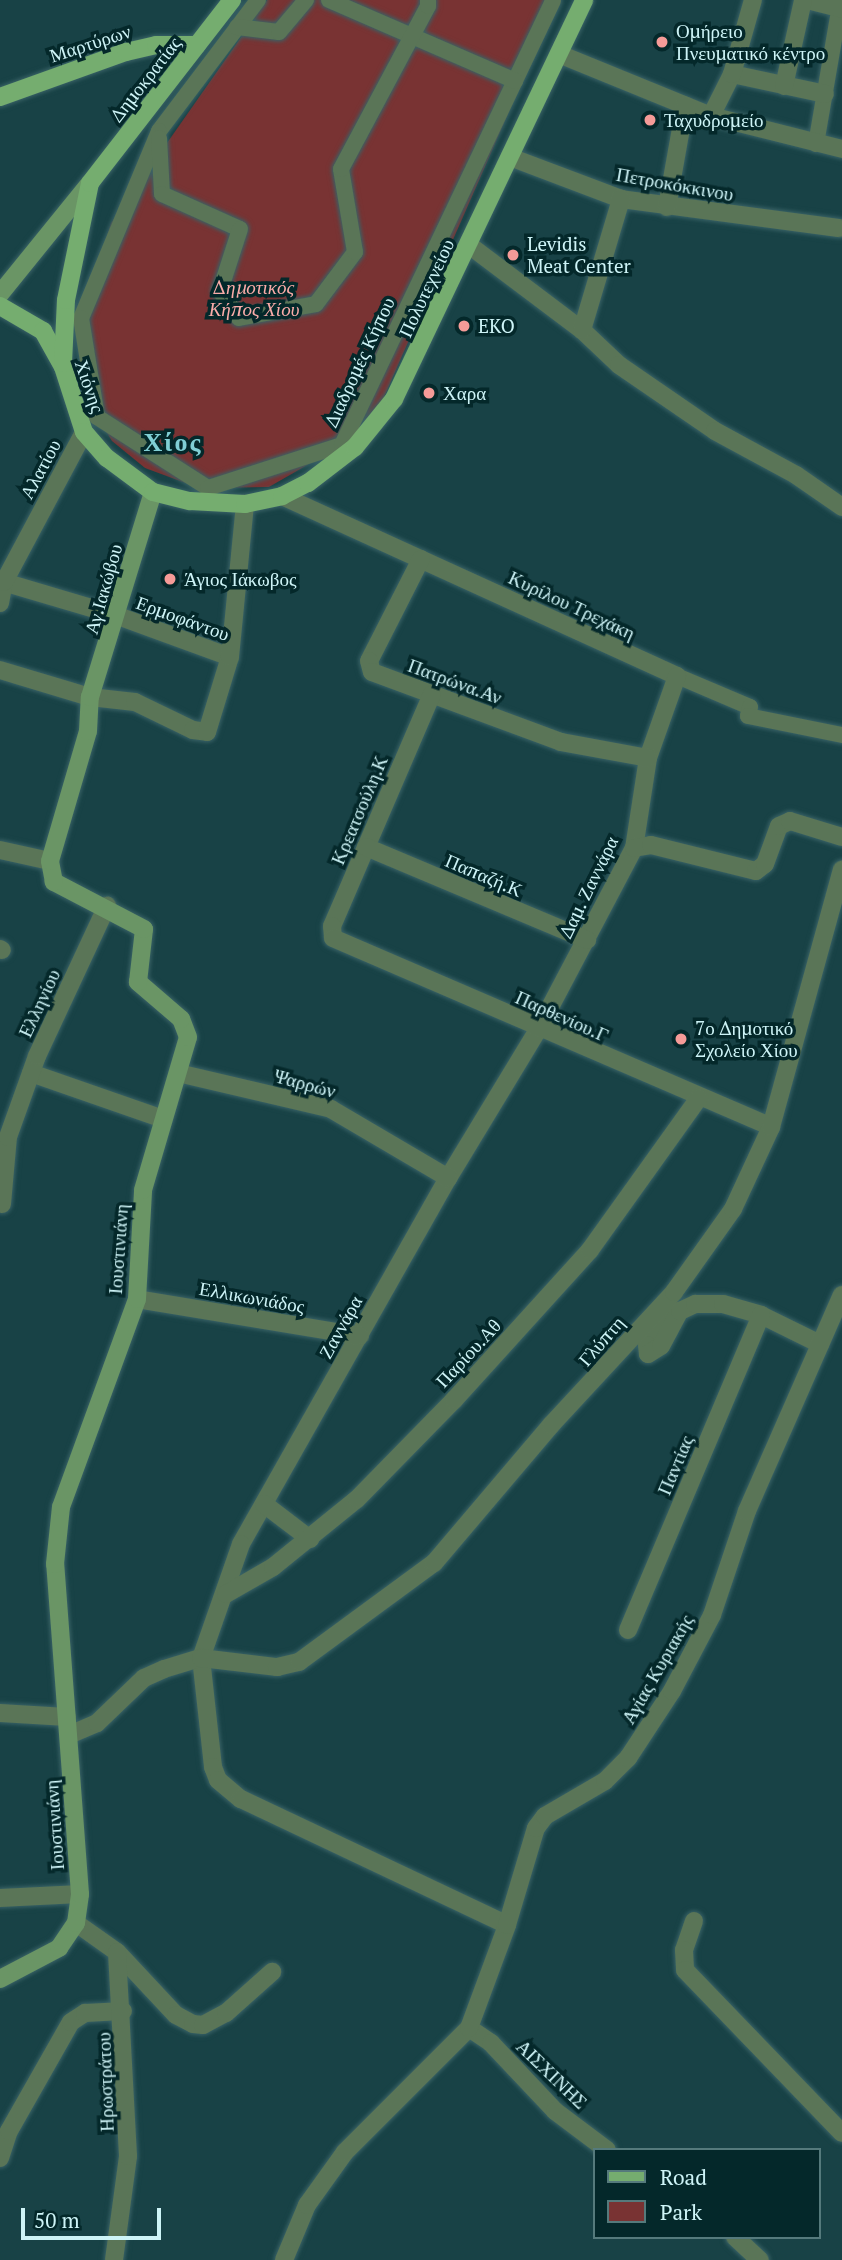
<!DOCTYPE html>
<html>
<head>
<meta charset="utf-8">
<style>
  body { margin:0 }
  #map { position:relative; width:842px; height:2260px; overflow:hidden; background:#184246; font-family:"PT Serif",serif }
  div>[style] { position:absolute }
  .green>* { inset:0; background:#793333 }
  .roads { filter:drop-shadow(0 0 2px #396266) drop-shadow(0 0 2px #396266) }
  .pedestrian>* { height:16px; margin:-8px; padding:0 8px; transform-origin:8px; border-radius:8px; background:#5a7557 }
  .minor>* { height:18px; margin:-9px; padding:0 9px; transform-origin:9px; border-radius:9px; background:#5a7557 }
  .tertiary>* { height:18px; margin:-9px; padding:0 9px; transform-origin:9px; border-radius:9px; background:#5a7557 }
  .secondary>* { height:18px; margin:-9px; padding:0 9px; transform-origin:9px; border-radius:9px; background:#6a9565 }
  .primary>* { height:18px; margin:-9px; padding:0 9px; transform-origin:9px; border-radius:9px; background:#75ad6f }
  .dots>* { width:19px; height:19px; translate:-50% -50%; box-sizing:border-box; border:4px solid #04282a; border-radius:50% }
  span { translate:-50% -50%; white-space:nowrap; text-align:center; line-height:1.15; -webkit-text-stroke:7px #04282a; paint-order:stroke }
  .poi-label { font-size:19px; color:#cef4f7 }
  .left { translate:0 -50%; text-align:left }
  .street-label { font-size:19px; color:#cef4f7 }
  .park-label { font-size:19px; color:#fbaca9; font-style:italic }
  .district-label { font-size:26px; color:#80cfd5; font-weight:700; letter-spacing:2px }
  .legend { position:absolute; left:593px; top:2148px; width:228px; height:91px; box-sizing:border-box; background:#04282a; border:2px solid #557a7c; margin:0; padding:9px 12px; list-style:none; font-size:21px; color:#cef4f7 }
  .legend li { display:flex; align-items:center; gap:14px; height:35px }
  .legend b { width:35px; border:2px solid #557a7c }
  .scale { position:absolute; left:21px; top:2208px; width:140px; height:32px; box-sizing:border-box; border:4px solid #cef4f7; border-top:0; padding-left:9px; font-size:21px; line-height:24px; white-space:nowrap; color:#cef4f7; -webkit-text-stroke:5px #04282a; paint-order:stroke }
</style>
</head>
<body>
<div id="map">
  <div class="green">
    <i style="clip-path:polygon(267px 0,558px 0,381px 404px,342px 445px,269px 487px,199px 488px,145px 468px,112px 441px,97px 417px,81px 318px,111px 223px)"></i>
  </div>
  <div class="roads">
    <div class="pedestrian">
      <i style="left:258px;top:0;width:164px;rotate:127.1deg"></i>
      <i style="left:159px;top:131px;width:203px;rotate:112.6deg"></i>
      <i style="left:81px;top:318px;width:100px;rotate:80.8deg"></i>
      <i style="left:97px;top:417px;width:132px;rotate:32.6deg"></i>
      <i style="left:208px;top:488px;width:141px;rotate:-17.8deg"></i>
      <i style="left:342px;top:445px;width:492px;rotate:-64.6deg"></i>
      <i style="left:329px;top:0;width:203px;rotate:23.5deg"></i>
      <i style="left:237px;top:27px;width:42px;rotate:6.8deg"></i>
      <i style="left:279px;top:32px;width:42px;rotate:-49.8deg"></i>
      <i style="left:159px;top:138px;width:56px;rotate:86.9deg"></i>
      <i style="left:162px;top:194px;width:85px;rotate:24.2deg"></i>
      <i style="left:240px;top:229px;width:65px;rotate:107.9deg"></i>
      <i style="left:220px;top:291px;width:33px;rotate:55deg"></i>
      <i style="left:239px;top:318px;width:78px;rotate:-10.3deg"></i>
      <i style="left:316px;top:304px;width:65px;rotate:-53.1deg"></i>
      <i style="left:355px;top:252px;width:84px;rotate:-99.6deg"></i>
      <i style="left:341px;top:169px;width:185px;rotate:-61.9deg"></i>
      <i style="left:428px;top:6px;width:6px;rotate:-90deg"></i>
      <i style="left:816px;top:144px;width:146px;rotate:-80.2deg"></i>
      <i style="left:677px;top:676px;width:79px;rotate:23deg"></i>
      <i style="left:750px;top:707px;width:9px;rotate:103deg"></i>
      <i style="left:748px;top:716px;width:96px;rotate:11.4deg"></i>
    </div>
    <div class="minor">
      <i style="left:807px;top:0;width:36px;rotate:14deg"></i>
      <i style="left:559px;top:54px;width:164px;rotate:22.2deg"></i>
      <i style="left:711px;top:116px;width:135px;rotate:14.1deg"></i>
      <i style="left:732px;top:74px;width:95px;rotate:12.1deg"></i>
      <i style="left:784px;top:86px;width:88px;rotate:-77.5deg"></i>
      <i style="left:711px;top:116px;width:47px;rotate:-63.4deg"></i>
      <i style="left:732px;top:74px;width:77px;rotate:-74.2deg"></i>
      <i style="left:510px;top:157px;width:119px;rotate:20.7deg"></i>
      <i style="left:621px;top:199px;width:220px;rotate:7.6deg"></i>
      <i style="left:667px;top:207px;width:103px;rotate:-79.9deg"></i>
      <i style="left:469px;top:245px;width:141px;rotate:37deg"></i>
      <i style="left:582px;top:330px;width:51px;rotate:43.4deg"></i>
      <i style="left:619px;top:365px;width:116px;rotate:34.5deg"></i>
      <i style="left:715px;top:431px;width:92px;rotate:28.5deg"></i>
      <i style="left:796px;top:475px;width:56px;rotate:34.8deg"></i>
      <i style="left:582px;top:330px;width:137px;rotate:-73.4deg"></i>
      <i style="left:282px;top:496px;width:434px;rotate:24.5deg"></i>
      <i style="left:677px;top:676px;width:87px;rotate:109.5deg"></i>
      <i style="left:648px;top:758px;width:91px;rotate:98.8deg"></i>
      <i style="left:634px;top:848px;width:204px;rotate:117.8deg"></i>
      <i style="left:539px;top:1028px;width:175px;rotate:121.2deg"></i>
      <i style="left:448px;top:1178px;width:420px;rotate:119.5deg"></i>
      <i style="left:241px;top:1544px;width:121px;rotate:109.3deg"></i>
      <i style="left:201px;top:1658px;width:110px;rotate:83.7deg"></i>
      <i style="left:213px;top:1767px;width:14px;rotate:69deg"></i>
      <i style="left:218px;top:1780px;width:30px;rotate:40deg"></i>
      <i style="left:241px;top:1799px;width:294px;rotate:25.3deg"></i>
      <i style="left:421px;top:559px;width:114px;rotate:117deg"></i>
      <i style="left:369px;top:661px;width:11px;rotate:75deg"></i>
      <i style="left:372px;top:672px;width:202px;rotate:20.3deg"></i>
      <i style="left:561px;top:742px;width:88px;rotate:10.4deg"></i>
      <i style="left:0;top:581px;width:123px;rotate:16.5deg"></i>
      <i style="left:118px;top:616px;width:119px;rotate:20.1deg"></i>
      <i style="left:0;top:603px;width:21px;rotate:-79deg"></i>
      <i style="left:4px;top:582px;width:170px;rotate:-61.9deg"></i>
      <i style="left:0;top:670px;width:94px;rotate:16.7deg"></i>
      <i style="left:90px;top:697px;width:45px;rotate:6.3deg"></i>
      <i style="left:135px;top:702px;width:64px;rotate:25.8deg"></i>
      <i style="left:193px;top:730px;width:14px;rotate:8deg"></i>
      <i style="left:207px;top:732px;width:78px;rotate:-73deg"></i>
      <i style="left:230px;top:657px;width:154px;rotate:-84.4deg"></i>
      <i style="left:432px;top:694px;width:253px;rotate:113.3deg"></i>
      <i style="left:332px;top:926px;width:12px;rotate:85deg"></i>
      <i style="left:333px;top:938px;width:477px;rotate:23.3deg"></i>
      <i style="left:366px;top:847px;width:240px;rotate:22.8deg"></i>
      <i style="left:634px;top:848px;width:17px;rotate:-10deg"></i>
      <i style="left:651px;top:845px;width:108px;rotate:13.9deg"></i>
      <i style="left:756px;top:871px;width:11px;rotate:-38deg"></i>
      <i style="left:765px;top:864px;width:40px;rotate:-69.8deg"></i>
      <i style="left:779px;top:826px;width:12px;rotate:-24deg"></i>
      <i style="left:790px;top:821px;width:54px;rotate:17.1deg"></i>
      <i style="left:0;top:850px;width:51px;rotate:12.4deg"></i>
      <i style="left:0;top:949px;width:2px;rotate:27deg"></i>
      <i style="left:31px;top:1073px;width:140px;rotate:19.2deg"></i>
      <i style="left:178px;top:1073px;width:157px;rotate:13.2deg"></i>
      <i style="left:331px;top:1109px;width:136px;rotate:30.5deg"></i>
      <i style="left:2px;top:1204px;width:67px;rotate:-84.9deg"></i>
      <i style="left:8px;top:1137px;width:86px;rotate:-70.3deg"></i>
      <i style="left:37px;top:1056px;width:166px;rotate:-65deg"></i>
      <i style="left:137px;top:1299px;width:226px;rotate:9.4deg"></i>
      <i style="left:666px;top:1307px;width:42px;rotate:116.6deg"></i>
      <i style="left:647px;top:1345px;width:9px;rotate:84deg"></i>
      <i style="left:648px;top:1354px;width:15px;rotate:-32deg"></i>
      <i style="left:661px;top:1346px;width:40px;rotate:-62deg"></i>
      <i style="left:680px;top:1311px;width:17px;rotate:-25deg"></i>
      <i style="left:695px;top:1304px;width:28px"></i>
      <i style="left:723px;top:1304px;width:40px;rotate:16deg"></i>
      <i style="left:761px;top:1315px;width:66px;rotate:26.2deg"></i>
      <i style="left:264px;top:1504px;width:58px;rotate:37.3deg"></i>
      <i style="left:226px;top:1594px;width:54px;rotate:-29.9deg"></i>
      <i style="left:273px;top:1567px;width:108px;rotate:-39deg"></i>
      <i style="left:357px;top:1499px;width:139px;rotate:-45.6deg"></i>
      <i style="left:454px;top:1400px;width:202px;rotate:-47.8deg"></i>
      <i style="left:590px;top:1250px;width:187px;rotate:-54.4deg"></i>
      <i style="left:628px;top:1630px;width:342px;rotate:-67.1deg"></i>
      <i style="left:0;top:1713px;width:67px;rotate:3.4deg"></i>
      <i style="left:69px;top:1735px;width:30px;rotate:-23deg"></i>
      <i style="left:97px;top:1723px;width:65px;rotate:-43.8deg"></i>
      <i style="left:144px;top:1678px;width:22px;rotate:-24deg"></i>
      <i style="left:164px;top:1669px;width:39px;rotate:-17deg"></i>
      <i style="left:201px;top:1658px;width:77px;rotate:6.8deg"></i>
      <i style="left:277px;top:1667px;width:23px;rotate:-13deg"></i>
      <i style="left:299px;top:1662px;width:167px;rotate:-36.3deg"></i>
      <i style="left:434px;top:1563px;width:181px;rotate:-49.7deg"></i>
      <i style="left:551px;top:1425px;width:181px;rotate:-47.2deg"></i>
      <i style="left:674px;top:1292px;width:102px;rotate:-54.6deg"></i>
      <i style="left:733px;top:1209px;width:90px;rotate:-65.1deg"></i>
      <i style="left:771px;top:1127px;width:267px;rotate:-74.6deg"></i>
      <i style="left:0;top:1898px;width:80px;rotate:-2.9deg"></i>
      <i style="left:694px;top:1921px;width:31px;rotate:109deg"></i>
      <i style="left:684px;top:1950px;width:20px;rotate:87deg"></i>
      <i style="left:685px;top:1970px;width:226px;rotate:46.1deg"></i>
      <i style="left:76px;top:1923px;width:50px;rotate:35.3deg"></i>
      <i style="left:117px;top:1952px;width:86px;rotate:46.9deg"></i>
      <i style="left:176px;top:2015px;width:19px;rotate:28deg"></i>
      <i style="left:193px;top:2024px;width:10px;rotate:6deg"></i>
      <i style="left:203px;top:2025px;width:26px;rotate:-28deg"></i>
      <i style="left:226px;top:2013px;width:62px;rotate:-41.7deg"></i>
      <i style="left:469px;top:2028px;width:27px;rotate:34deg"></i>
      <i style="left:491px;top:2043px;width:93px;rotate:46.7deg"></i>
      <i style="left:555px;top:2111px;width:65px;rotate:36.9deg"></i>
      <i style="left:0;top:2158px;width:28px;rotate:-72deg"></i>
      <i style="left:9px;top:2131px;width:125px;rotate:-60.4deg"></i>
      <i style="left:71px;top:2022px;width:17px;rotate:-33deg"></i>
      <i style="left:85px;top:2013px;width:38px;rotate:-3deg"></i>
      <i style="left:735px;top:2237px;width:34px;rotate:43deg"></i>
      <i style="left:114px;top:2260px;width:105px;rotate:-82.3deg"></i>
      <i style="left:128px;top:2156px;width:204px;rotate:-93.1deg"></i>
    </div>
    <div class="tertiary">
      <i style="left:284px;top:2260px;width:60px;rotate:-67.3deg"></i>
      <i style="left:307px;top:2205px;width:65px;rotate:-54.4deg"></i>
      <i style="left:345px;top:2152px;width:175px;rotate:-45deg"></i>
      <i style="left:469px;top:2028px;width:110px;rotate:-69.7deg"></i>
      <i style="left:507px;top:1925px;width:101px;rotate:-73.4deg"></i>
      <i style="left:536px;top:1828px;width:15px;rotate:-53deg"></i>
      <i style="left:545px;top:1816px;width:69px;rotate:-30.3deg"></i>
      <i style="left:605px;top:1781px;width:33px;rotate:-45deg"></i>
      <i style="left:628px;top:1758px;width:80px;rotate:-56.7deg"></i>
      <i style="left:672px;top:1691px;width:86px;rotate:-62.2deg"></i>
      <i style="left:712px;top:1615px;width:110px;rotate:-71.4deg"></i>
      <i style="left:747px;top:1511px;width:236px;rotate:-66.3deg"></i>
    </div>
    <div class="secondary">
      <i style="left:0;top:294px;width:143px;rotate:-51deg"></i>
      <i style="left:0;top:1979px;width:67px;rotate:-27.7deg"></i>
      <i style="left:59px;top:1948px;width:30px;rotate:-56deg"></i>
      <i style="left:76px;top:1923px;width:29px;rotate:-82deg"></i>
      <i style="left:80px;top:1894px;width:331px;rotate:-94.3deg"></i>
      <i style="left:55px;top:1564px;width:57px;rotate:-84deg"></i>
      <i style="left:61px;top:1507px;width:221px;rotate:-69.9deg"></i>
      <i style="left:137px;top:1299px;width:109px;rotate:-86.8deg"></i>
      <i style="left:143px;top:1190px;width:159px;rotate:-73.6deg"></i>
      <i style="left:188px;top:1037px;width:19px;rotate:-111deg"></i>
      <i style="left:181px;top:1019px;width:57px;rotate:-139.3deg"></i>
      <i style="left:138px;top:982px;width:53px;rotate:-83.5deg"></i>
      <i style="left:144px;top:929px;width:102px;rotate:-152.4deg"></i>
      <i style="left:54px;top:882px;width:21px;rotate:-101deg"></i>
      <i style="left:50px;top:861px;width:135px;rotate:-73.7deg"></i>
      <i style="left:88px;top:731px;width:34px;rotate:-87deg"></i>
      <i style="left:90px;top:697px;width:214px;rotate:-72.9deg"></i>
    </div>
    <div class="primary">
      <i style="left:0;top:97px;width:134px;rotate:-19.7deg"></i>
      <i style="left:126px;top:52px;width:31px;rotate:-13deg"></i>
      <i style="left:156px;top:45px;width:41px"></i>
      <i style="left:0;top:306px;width:50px;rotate:30.2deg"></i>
      <i style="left:43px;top:331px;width:41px;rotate:60.9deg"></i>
      <i style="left:63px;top:367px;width:68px;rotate:72.1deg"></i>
      <i style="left:84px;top:432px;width:35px;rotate:49deg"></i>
      <i style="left:107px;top:458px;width:57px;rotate:36.5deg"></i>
      <i style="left:153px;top:492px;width:38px;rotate:14deg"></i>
      <i style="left:190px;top:501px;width:55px;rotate:3.1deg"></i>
      <i style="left:245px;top:504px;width:38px;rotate:-12deg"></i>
      <i style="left:282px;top:496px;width:29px;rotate:-27deg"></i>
      <i style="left:308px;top:483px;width:59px;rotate:-37.5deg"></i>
      <i style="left:355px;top:447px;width:62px;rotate:-50.9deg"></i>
      <i style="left:394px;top:399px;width:442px;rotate:-64.5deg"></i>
      <i style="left:63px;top:363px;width:63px;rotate:-87.3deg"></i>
      <i style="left:66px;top:300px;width:119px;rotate:-78.4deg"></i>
      <i style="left:90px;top:183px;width:232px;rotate:-52.2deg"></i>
    </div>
  </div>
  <div class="dots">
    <i style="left:662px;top:42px;background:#f59b98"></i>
    <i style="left:650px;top:120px;background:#f59b98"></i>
    <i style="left:513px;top:255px;background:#f59b98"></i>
    <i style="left:464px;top:326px;background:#f59b98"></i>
    <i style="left:429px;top:393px;background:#f59b98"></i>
    <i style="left:170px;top:579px;background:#f59b98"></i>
    <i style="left:681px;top:1039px;background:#f59b98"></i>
  </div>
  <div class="poi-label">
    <span class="left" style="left:676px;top:42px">Ομήρειο<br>Πνευματικό κέντρο</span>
    <span class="left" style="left:664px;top:120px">Ταχυδρομείο</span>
    <span class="left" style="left:527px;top:255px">Levidis<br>Meat Center</span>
    <span class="left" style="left:478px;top:326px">EKO</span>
    <span class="left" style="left:443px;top:393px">Χαρα</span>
    <span class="left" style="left:184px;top:579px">Άγιος Ιάκωβος</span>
    <span class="left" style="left:695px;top:1039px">7ο Δημοτικό<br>Σχολείο Χίου</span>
  </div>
  <div class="street-label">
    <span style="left:90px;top:43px;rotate:-18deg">Μαρτύρων</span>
    <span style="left:145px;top:79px;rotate:-52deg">Δημοκρατίας</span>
    <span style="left:675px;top:184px;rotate:10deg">Πετροκόκκινου</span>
    <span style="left:426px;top:288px;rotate:-65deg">Πολυτεχνείου</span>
    <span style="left:359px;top:362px;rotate:-65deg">Διαδρομές Κήπου</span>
    <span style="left:90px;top:386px;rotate:71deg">Χιόνης</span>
    <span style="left:40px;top:469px;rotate:-62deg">Αλατίου</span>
    <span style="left:103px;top:589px;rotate:-74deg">Αγ.Ιακώβου</span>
    <span style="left:572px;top:605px;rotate:25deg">Κυρίλου Τρεχάκη</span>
    <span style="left:183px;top:618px;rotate:20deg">Ερμοφάντου</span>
    <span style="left:455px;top:681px;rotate:20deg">Πατρώνα.Αν</span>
    <span style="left:359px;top:810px;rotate:-67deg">Κρεατσούλη.Κ</span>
    <span style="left:484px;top:875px;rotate:23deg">Παπαζή.Κ</span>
    <span style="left:588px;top:887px;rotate:-64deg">Δαμ. Ζαννάρα</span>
    <span style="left:39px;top:1003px;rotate:-65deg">Ελληνίου</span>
    <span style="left:562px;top:1016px;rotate:24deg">Παρθενίου.Γ</span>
    <span style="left:305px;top:1083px;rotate:15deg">Ψαρρών</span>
    <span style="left:118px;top:1249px;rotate:-86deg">Ιουστινιάνη</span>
    <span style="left:252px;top:1297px;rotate:10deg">Ελλικωνιάδος</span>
    <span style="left:340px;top:1327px;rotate:-61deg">Ζαννάρα</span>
    <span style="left:601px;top:1341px;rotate:-49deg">Γλύπτη</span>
    <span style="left:468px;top:1353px;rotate:-47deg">Παρίου.Αθ</span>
    <span style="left:675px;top:1465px;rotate:-67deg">Παντίας</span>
    <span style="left:657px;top:1669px;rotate:-60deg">Αγίας Κυριακής</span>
    <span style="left:54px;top:1825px;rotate:-94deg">Ιουστινιάνη</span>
    <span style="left:552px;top:2074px;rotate:44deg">ΑΙΣΧΙΝΗΣ</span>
    <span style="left:105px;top:2082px;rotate:-92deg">Ηρωστράτου</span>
  </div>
  <div class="park-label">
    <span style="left:254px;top:298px">Δημοτικός<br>Κήπος Χίου</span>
  </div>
  <div class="district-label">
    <span style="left:173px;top:442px">Χίος</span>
  </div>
  <ul class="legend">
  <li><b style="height:9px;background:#75ad6f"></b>Road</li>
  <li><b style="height:19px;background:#793333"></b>Park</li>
  </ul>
  <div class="scale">50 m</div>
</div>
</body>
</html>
